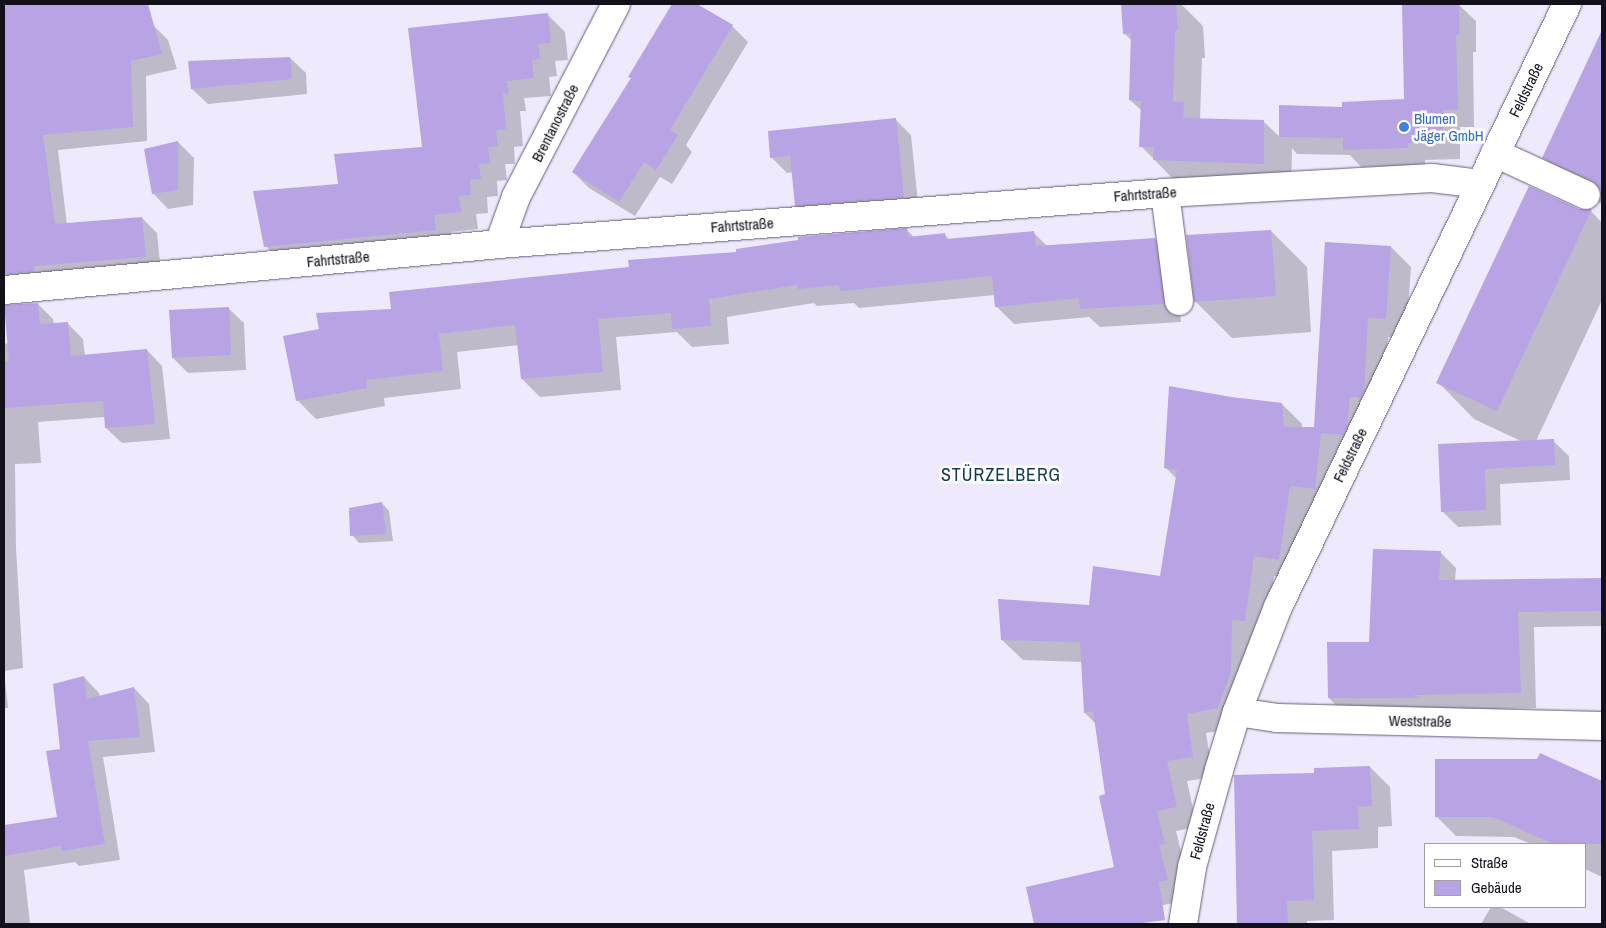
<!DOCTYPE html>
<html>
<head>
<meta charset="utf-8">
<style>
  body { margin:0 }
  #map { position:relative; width:1606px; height:928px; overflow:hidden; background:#efe9fd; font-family:"Archivo Narrow",sans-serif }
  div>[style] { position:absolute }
  .shadow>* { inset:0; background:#0003 }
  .building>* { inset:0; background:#b8a3e4 }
  .roads { filter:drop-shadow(0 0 1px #665d7a) drop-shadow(0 0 1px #665d7a) }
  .minor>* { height:28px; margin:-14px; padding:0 14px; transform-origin:14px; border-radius:14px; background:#fff }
  .dots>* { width:14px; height:14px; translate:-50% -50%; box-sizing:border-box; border:2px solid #fff; border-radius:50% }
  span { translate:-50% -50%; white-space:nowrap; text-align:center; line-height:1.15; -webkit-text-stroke:5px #fff; paint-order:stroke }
  .street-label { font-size:15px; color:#13101b }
  .shop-label { font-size:15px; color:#366cbe }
  .left { translate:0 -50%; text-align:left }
  .quarter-label { font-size:18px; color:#103950; letter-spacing:1px }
  .frame { position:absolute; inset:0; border:5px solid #13101b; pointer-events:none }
  .legend { position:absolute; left:1424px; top:843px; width:162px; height:65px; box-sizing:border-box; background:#fff; border:1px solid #a19fa4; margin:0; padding:6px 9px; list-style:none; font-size:15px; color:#13101b }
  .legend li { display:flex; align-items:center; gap:10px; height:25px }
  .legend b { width:25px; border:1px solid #a19fa4 }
</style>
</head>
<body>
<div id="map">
  <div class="shadow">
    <i style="clip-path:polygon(4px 4px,127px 4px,130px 32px,153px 25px,168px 40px,177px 69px,146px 76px,147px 141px,58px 150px,67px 225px,142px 218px,157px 233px,161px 271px,4px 284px)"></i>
    <i style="clip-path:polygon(673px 4px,695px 4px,732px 26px,748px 42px,686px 145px,692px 152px,672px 184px,660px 177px,635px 216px,589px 188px,573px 172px,632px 79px,630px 76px)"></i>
    <i style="clip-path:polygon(1122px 4px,1181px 4px,1203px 26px,1205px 58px,1202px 58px,1200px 120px,1264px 122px,1280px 137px,1281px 106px,1343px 109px,1406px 100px,1403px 5px,1458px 4px,1476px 21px,1476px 52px,1473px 52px,1474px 127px,1460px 127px,1460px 159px,1425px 160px,1425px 165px,1361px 167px,1350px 155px,1297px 154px,1292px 148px,1291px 192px,1182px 188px,1141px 146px,1142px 111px,1130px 100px,1132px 41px,1124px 33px)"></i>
    <i style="clip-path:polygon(547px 14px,565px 32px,568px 60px,555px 61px,557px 76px,549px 77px,551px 96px,524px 98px,526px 111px,520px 111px,523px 146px,514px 147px,515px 164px,505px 164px,507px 180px,497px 181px,498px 196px,487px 197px,488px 213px,476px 214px,478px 229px,451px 232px,453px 248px,283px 264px,266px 246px,339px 185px,423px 148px)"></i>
    <i style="clip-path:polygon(1602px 33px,1602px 204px,1580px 194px,1544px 157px)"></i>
    <i style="clip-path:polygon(290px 58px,306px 73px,307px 94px,208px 104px,192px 89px)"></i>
    <i style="clip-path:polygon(896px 120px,911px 135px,919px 212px,812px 221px,796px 205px,793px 172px,787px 173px,771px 157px)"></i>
    <i style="clip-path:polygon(178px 142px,194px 158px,193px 205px,168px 209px,153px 193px,145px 150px)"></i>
    <i style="clip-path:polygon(1579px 210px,1591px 211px,1602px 223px,1602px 300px,1536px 441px,1553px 441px,1569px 456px,1570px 480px,1500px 484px,1501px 525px,1458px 527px,1442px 511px,1440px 445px,1523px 442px,1474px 419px,1438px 382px)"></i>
    <i style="clip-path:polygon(907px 230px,915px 238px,945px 235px,950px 240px,1034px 233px,1048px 247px,1155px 239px,1173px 257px,1181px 322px,1100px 327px,1089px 317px,1014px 324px,996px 306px,995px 295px,859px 308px,854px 303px,817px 306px,814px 303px,727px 317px,729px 344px,692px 347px,677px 332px,616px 337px,621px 390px,540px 397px,522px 379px,519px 345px,457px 352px,461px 389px,384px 398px,385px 406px,316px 419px,298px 401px,284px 337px,320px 330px,392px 310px,630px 268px)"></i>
    <i style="clip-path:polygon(1271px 231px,1307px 267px,1311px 332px,1232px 338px,1195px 301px)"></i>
    <i style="clip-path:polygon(1391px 247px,1411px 267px,1406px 338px,1388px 337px,1384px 411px,1335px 509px,1310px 506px,1299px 579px,1274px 576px,1265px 641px,1238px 728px,1206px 733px,1213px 777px,1187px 781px,1197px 827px,1176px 831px,1184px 864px,1187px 900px,1141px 910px,1107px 795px,1096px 724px,1085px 713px,1082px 662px,1023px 660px,1002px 640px,1161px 577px,1177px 479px,1166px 468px,1231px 398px,1282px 404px,1302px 424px,1302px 428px,1315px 428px)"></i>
    <i style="clip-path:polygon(38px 304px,53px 319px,54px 325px,68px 324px,83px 339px,85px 356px,147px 350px,162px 366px,170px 439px,122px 443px,106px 428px,105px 417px,38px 422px,41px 463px,15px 464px,16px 548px,23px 668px,4px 671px,8px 708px,4px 708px,4px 344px,9px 343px)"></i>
    <i style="clip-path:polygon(228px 308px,244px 323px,246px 370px,188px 373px,173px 358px)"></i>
    <i style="clip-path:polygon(382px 503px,389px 511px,393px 541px,359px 543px,352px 535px)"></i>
    <i style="clip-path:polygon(1440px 552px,1456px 568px,1455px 581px,1602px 579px,1602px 626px,1534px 627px,1536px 708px,1344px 714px,1329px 698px)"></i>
    <i style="clip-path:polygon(84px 677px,99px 693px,100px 697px,134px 688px,149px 704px,155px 752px,103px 757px,120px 860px,79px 866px,75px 862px,24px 870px,30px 924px,4px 924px,4px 799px,5px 826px,58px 818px,62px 750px)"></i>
    <i style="clip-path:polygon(1541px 755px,1602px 783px,1602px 877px,1585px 869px,1585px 844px,1531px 844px,1514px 837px,1456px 836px,1436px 816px,1538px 761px)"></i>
    <i style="clip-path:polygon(1370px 767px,1390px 787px,1392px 826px,1378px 827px,1378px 848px,1332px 851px,1334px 920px,1307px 921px,1307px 924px,1238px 924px,1235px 777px,1316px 774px)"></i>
    <i style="clip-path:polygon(1491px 907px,1500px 907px,1531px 924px,1481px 924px)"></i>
  </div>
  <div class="building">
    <i style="clip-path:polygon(4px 4px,148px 4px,162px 54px,131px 61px,133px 127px,43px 135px,55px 224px,142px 217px,146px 257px,34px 266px,35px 271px,4px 274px)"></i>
    <i style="clip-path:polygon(672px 4px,697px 4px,733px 25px,670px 130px,678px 135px,656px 170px,644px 162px,619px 202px,572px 172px,631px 78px,628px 77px)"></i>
    <i style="clip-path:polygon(1121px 4px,1176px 4px,1178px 30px,1175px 31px,1173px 101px,1184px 102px,1183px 118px,1264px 120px,1264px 164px,1153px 160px,1154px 147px,1139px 147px,1141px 101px,1129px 100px,1131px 33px,1123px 34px)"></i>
    <i style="clip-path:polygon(1402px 4px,1459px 4px,1459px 35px,1456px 35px,1458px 110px,1443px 110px,1443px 143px,1408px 143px,1408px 148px,1343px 150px,1343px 138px,1279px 137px,1279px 105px,1342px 107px,1342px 102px,1404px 99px)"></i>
    <i style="clip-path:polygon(548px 13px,551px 43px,538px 44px,540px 59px,532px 60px,534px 78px,507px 81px,509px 93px,503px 94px,506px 129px,496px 130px,498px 146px,488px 147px,490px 163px,479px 164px,481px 179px,470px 180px,471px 195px,459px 196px,461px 212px,434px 215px,436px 230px,264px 247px,253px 191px,338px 184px,334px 154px,422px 147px,408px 28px)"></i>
    <i style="clip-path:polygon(1602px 30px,1602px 187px,1600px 190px,1593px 181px,1542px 158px)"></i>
    <i style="clip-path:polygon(290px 57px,292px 79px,191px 89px,188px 61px)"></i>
    <i style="clip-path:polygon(896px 118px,904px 197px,795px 206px,790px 156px,770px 158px,768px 131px)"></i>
    <i style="clip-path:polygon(178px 141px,178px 190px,152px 194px,144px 149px)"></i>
    <i style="clip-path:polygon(1529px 186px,1579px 209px,1592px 209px,1497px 411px,1436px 383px)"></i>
    <i style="clip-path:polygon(907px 228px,908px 237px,945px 233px,946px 239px,1034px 231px,1036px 246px,1155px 238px,1164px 304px,1080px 309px,1079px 298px,995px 307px,992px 276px,840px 291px,839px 285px,798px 289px,797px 285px,709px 299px,711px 326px,672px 329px,671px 313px,598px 319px,603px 372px,521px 379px,515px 325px,439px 334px,443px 371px,366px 380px,367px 388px,296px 401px,283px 336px,319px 329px,316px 313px,391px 309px,389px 292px,629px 267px,628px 260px,736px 252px,736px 249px,798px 240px,798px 237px)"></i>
    <i style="clip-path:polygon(1271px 230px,1276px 296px,1194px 302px,1186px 235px)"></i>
    <i style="clip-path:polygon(1325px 242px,1391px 246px,1386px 319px,1368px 318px,1364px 391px,1361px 398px,1350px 397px,1347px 427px,1343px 435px,1321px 433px,1315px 489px,1290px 486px,1279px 560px,1254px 556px,1245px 621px,1232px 620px,1231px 672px,1218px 708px,1187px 714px,1193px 757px,1167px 761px,1177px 807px,1157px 811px,1165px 844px,1159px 845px,1168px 880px,1159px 882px,1165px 920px,1135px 924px,1034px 924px,1026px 887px,1114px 867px,1099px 796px,1105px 794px,1093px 711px,1084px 713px,1080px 642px,1001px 640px,998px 599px,1089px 605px,1093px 566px,1160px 576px,1177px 470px,1164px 468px,1169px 386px,1231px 397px,1282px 403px,1284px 427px,1314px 427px)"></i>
    <i style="clip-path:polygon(38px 303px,40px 324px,68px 322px,71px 356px,147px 349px,155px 424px,105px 428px,103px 401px,4px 408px,4px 362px,9px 361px,4px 305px)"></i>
    <i style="clip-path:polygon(229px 307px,231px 355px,172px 358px,169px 310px)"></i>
    <i style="clip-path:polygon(1554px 439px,1555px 465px,1485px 469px,1486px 510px,1441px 512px,1438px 444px)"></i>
    <i style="clip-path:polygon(382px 502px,386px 534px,350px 536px,349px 508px)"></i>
    <i style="clip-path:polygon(1373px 549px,1441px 551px,1439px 580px,1602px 578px,1602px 611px,1518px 612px,1521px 693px,1413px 695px,1420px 698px,1328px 698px,1327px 642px,1369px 642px)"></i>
    <i style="clip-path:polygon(84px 676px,87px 699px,134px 687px,140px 737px,88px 741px,105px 844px,62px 851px,61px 846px,4px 856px,4px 825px,57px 817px,46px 751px,60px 749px,53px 684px)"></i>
    <i style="clip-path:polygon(1540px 753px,1602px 781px,1602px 844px,1553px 844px,1493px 817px,1435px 817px,1435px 759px,1537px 759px)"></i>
    <i style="clip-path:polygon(1370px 766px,1372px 806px,1358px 807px,1359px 829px,1312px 831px,1314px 900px,1287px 901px,1288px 924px,1237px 924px,1234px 775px,1314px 773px,1314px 768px)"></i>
  </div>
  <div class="roads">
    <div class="minor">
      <i style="left:1495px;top:153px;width:100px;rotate:24.8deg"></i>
      <i style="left:1165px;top:193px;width:109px;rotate:82.6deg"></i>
      <i style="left:499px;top:244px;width:50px;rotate:-70.1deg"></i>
      <i style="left:516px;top:197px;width:217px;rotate:-62.6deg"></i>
      <i style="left:4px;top:290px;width:497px;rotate:-5.3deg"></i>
      <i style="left:499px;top:244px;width:668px;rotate:-4.38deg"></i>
      <i style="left:1165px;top:193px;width:267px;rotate:-3.2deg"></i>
      <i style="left:1432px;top:178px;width:48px;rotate:7.1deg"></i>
      <i style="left:1237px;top:712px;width:40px;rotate:8.5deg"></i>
      <i style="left:1277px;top:718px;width:325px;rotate:1.4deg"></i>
      <i style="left:1183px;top:924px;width:58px;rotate:-81deg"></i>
      <i style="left:1192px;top:867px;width:101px;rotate:-74.4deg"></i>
      <i style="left:1219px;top:770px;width:61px;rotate:-72.8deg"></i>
      <i style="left:1237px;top:712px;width:113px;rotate:-68.7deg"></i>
      <i style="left:1278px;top:607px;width:669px;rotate:-64.39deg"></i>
    </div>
  </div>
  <div class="dots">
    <i style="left:1404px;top:127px;background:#3f7fe0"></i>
  </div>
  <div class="street-label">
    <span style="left:1526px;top:90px;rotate:-64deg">Feldstraße</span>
    <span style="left:555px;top:123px;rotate:-63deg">Brentanostraße</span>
    <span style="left:1145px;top:194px;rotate:-4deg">Fahrtstraße</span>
    <span style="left:742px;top:225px;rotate:-4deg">Fahrtstraße</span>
    <span style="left:338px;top:259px;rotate:-5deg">Fahrtstraße</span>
    <span style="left:1350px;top:455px;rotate:-64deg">Feldstraße</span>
    <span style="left:1420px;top:721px;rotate:1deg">Weststraße</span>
    <span style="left:1202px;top:831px;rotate:-75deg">Feldstraße</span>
  </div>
  <div class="shop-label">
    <span class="left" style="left:1414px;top:127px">Blumen<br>Jäger GmbH</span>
  </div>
  <div class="quarter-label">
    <span style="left:1001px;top:475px">STÜRZELBERG</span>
  </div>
  <div class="frame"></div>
  <ul class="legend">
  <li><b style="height:6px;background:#fff"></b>Straße</li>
  <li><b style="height:14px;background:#b8a3e4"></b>Gebäude</li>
  </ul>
</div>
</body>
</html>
